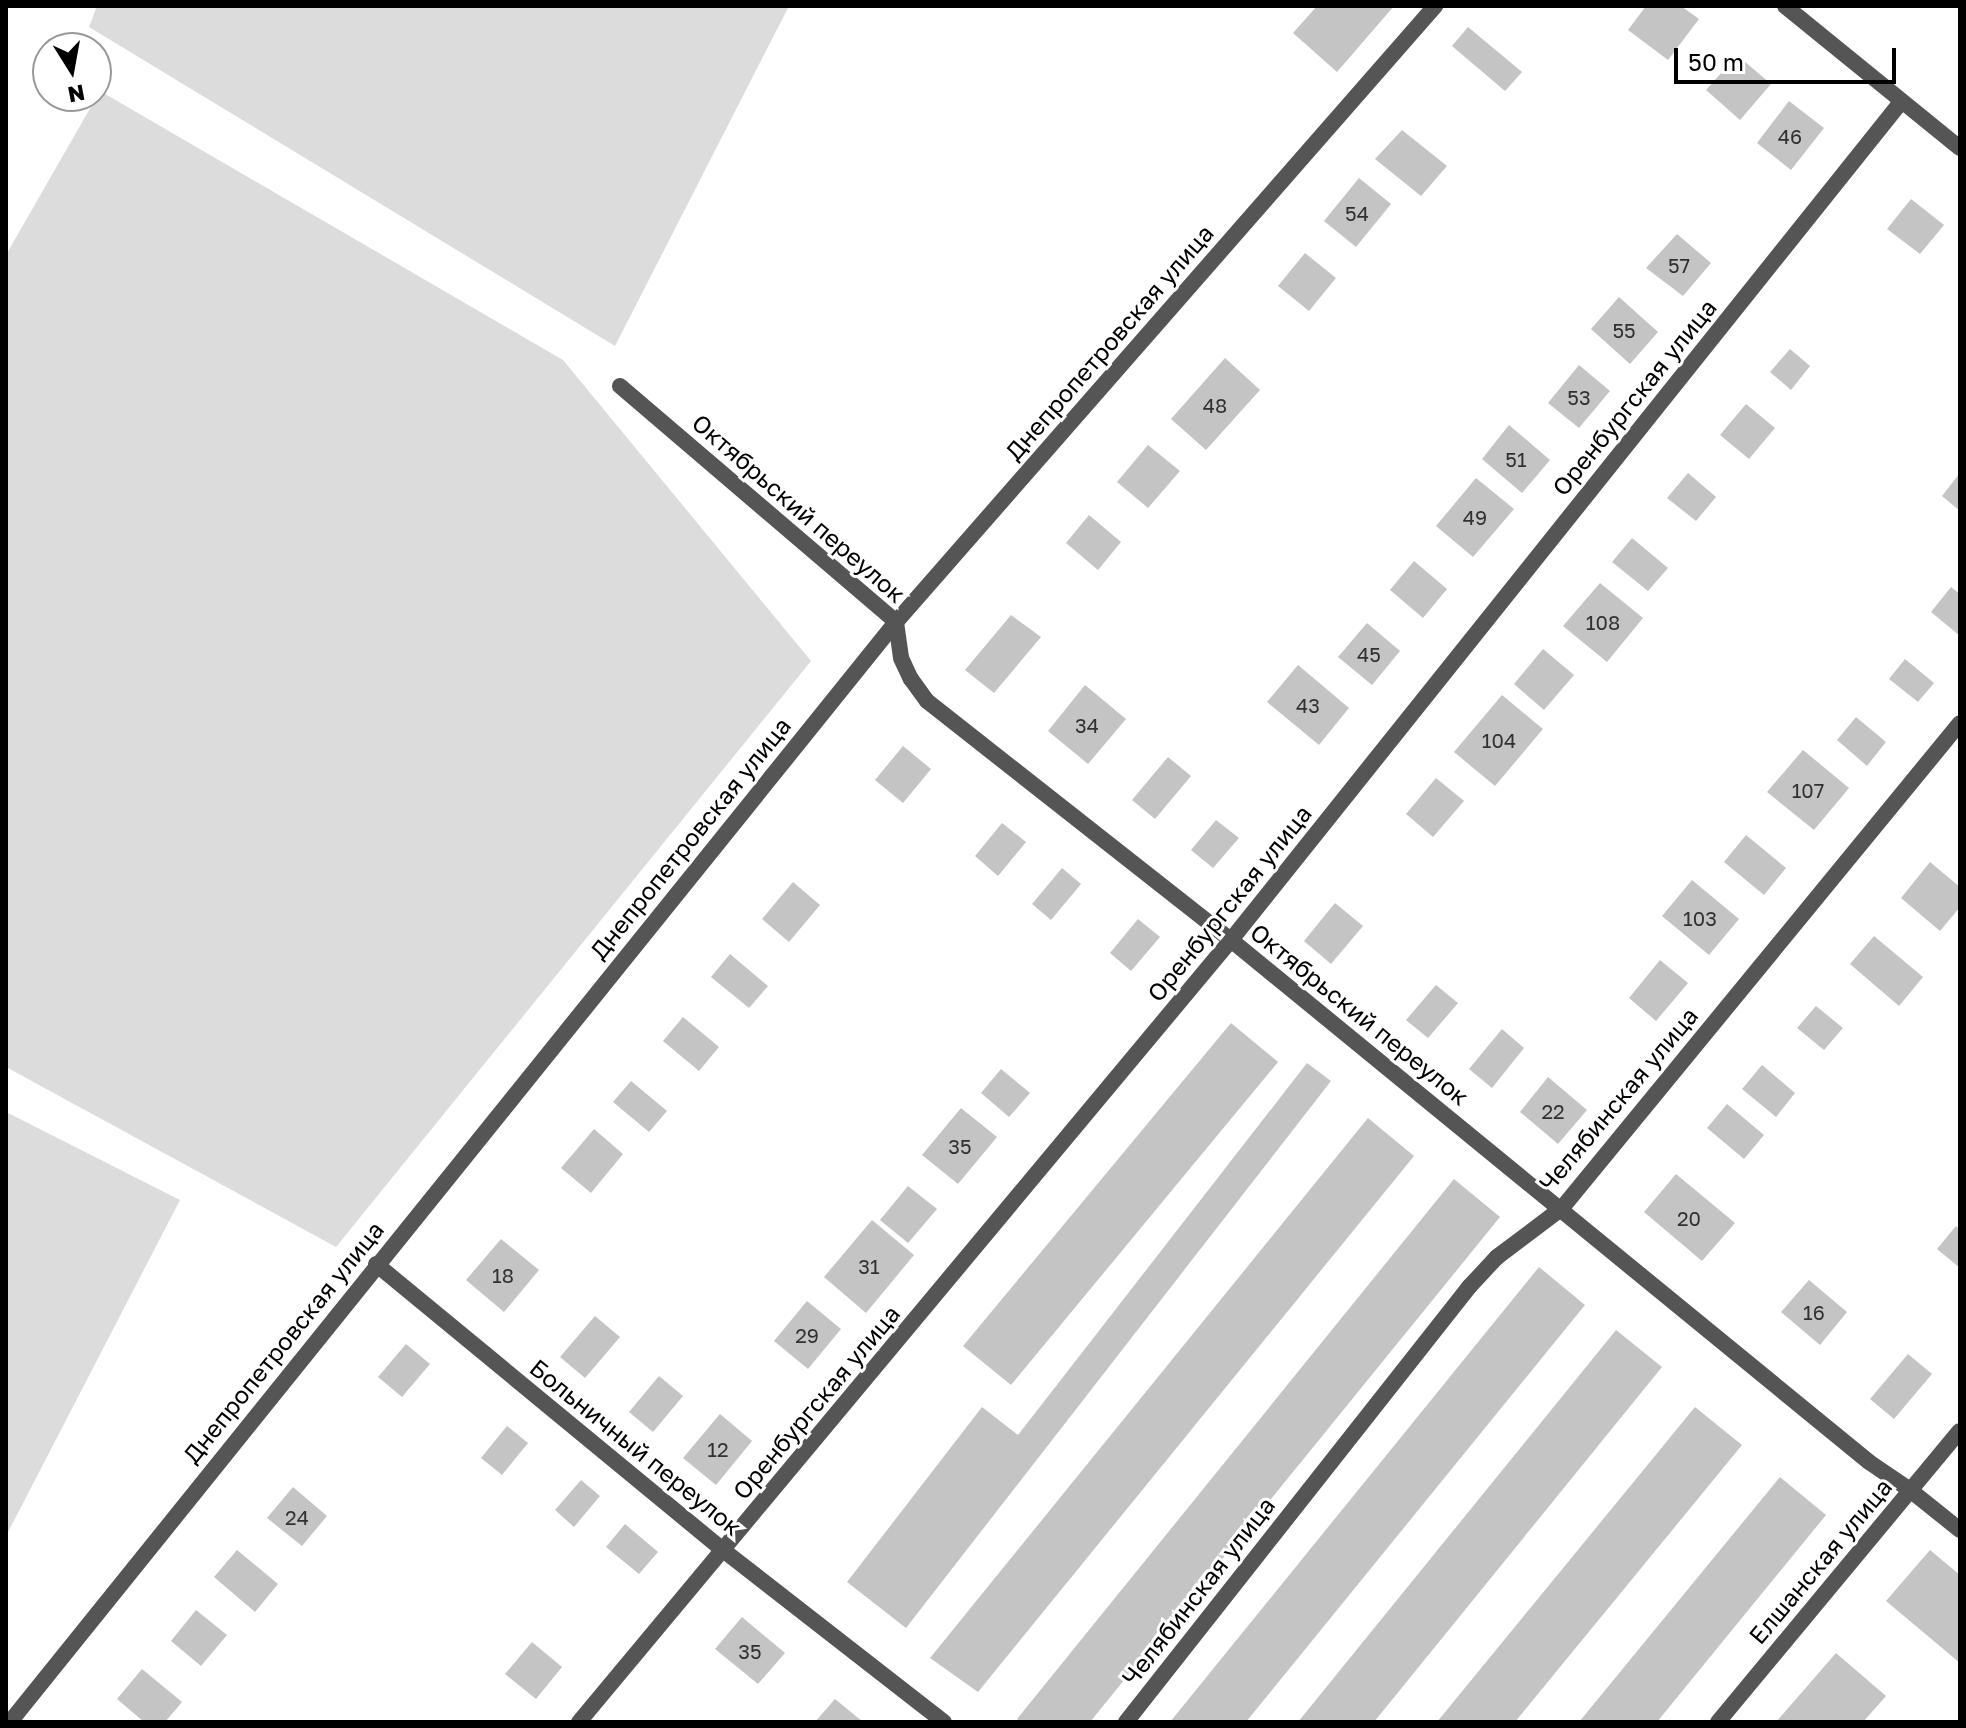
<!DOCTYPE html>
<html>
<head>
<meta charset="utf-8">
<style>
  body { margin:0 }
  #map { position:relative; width:1966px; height:1728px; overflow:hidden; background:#fff; font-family:"Golos Text",sans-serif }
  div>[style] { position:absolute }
  .green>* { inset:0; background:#dcdcdc }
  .building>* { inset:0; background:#c4c4c4 }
  .street>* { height:16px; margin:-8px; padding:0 8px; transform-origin:8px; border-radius:8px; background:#555 }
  span { translate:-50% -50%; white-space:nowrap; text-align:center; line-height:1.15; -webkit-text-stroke:6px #fff; paint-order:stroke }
  .number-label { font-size:20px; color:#313131 }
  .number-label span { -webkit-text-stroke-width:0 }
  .street-label { font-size:24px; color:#000 }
  .frame { position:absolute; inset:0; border:8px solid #000; pointer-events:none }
  .north { position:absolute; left:32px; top:32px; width:80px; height:80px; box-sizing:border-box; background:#fff; border:2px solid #999; border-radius:50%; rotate:169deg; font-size:22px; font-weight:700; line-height:32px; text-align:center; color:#000 }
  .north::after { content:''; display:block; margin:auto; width:28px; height:36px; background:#000; clip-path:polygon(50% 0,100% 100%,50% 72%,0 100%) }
  .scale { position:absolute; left:1674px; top:48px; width:222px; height:36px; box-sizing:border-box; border:4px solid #000; border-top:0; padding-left:10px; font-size:24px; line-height:28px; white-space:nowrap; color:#000; -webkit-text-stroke:6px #fff; paint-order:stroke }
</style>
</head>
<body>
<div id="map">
  <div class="green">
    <i style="clip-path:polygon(97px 6px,789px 6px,615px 346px,89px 27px)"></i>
    <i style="clip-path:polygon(100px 91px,563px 360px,811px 661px,336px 1247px,6px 1067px,6px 255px)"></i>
    <i style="clip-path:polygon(6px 1112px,180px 1200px,6px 1536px)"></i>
  </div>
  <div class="building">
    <i style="clip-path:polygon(1317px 6px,1394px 6px,1337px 72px,1293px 33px)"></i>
    <i style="clip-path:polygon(1646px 6px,1681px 6px,1699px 19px,1668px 60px,1628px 30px)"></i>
    <i style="clip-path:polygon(1468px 27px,1522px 72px,1505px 91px,1452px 46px)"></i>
    <i style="clip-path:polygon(1737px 55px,1771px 84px,1740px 120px,1706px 90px)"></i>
    <i style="clip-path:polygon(1789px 101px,1824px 128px,1791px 170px,1757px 143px)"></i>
    <i style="clip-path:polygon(1402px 130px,1447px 166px,1421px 196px,1375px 159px)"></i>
    <i style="clip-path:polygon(1359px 178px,1391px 204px,1356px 247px,1324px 221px)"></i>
    <i style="clip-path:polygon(1911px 199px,1944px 225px,1920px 254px,1887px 229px)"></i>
    <i style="clip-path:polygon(1677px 234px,1711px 263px,1683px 296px,1646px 268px)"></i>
    <i style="clip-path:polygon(1305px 253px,1336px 278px,1309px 311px,1278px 286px)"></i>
    <i style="clip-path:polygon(1619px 297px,1658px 332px,1630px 364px,1591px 329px)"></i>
    <i style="clip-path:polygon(1790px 349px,1810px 366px,1791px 390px,1770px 372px)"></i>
    <i style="clip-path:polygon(1225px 358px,1260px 390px,1206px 450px,1171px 419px)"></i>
    <i style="clip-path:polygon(1579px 365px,1610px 391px,1579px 428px,1548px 403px)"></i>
    <i style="clip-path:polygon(1746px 404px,1775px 428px,1749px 459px,1720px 435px)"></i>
    <i style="clip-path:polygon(1509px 425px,1550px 460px,1522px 493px,1482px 459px)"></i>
    <i style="clip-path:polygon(1148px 445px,1180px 471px,1148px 508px,1117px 482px)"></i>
    <i style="clip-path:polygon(1688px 473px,1716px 497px,1696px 521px,1667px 498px)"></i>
    <i style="clip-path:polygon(1960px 473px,1960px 511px,1942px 496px)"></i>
    <i style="clip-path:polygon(1476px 478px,1514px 509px,1473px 557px,1436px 526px)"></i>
    <i style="clip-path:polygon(1089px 515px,1121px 542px,1098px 570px,1066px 543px)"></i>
    <i style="clip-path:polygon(1632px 538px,1668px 568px,1648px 591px,1612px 562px)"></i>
    <i style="clip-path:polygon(1414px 561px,1447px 589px,1423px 618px,1390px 590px)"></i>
    <i style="clip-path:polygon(1600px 583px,1643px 618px,1607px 662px,1563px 626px)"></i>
    <i style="clip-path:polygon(1951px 587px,1960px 594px,1960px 636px,1931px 612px)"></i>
    <i style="clip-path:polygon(1011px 615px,1041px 637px,994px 693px,965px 670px)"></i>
    <i style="clip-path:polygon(1367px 623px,1400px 651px,1372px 685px,1338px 657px)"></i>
    <i style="clip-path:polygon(1543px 649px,1574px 675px,1544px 710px,1514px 684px)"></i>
    <i style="clip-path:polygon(1905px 659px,1934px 683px,1918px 702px,1889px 679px)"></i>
    <i style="clip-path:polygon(1298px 665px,1349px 708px,1319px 745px,1267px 702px)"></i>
    <i style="clip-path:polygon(1085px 685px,1126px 719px,1088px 764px,1048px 731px)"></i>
    <i style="clip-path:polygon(1502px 695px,1543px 729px,1495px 786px,1454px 752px)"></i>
    <i style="clip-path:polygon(1856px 717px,1886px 742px,1867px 766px,1837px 740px)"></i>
    <i style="clip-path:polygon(903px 746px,931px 769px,903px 803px,875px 780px)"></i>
    <i style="clip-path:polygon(1803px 750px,1849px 788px,1814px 830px,1767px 792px)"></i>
    <i style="clip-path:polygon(1168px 757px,1191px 776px,1155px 819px,1132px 800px)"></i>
    <i style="clip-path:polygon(1436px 778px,1464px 801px,1433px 837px,1406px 814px)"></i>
    <i style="clip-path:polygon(1216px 820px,1239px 838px,1213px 868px,1191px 850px)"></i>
    <i style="clip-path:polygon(1002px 823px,1026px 842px,998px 876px,975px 856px)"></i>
    <i style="clip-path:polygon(1746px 835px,1786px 868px,1764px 895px,1724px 862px)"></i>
    <i style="clip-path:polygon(1930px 862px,1960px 887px,1960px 907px,1940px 931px,1901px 898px)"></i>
    <i style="clip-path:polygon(1062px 868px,1081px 884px,1051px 920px,1032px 904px)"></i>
    <i style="clip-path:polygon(1692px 880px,1739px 919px,1709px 955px,1662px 916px)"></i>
    <i style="clip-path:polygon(793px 882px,820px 905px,789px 942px,762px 919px)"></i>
    <i style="clip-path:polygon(1335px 903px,1363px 926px,1331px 964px,1304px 941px)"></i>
    <i style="clip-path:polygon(1138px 919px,1160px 937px,1131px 971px,1110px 953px)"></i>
    <i style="clip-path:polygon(1874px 936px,1923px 977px,1899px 1006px,1850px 964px)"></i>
    <i style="clip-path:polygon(730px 954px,768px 986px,749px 1008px,711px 977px)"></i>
    <i style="clip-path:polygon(1660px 960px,1688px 983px,1656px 1021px,1629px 998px)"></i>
    <i style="clip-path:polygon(1436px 985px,1458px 1003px,1428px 1038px,1406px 1020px)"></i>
    <i style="clip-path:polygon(1816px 1006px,1843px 1028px,1824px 1050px,1797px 1028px)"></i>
    <i style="clip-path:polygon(683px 1017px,719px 1047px,699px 1071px,663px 1041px)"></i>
    <i style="clip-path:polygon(1231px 1023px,1278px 1062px,1011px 1385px,963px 1346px)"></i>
    <i style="clip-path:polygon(1502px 1029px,1524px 1048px,1492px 1088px,1469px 1069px)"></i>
    <i style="clip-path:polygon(1307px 1063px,1331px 1081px,906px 1628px,847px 1582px,982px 1407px,1018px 1435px)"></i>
    <i style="clip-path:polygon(1762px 1065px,1795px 1093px,1776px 1117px,1742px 1089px)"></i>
    <i style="clip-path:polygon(1001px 1069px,1030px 1093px,1009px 1117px,981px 1093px)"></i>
    <i style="clip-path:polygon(1548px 1077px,1587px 1110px,1558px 1144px,1520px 1112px)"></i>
    <i style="clip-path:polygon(631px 1081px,667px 1111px,649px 1132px,613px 1102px)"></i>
    <i style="clip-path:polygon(1727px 1104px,1764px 1135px,1744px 1159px,1707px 1128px)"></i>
    <i style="clip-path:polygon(961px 1108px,997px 1137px,958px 1184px,922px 1155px)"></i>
    <i style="clip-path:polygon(1368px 1118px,1414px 1156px,978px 1692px,930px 1658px)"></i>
    <i style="clip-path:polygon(594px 1129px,623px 1154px,591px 1193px,561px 1168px)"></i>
    <i style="clip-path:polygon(1676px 1174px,1735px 1223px,1702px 1261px,1644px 1212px)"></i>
    <i style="clip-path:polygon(1454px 1179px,1500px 1217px,1090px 1722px,1022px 1722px,1017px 1719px)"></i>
    <i style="clip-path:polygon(908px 1186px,937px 1209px,908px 1243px,880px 1220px)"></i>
    <i style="clip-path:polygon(872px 1220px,914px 1255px,866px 1313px,824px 1277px)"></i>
    <i style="clip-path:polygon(1956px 1226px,1960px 1230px,1960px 1268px,1937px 1249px)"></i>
    <i style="clip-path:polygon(501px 1239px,539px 1270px,504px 1312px,466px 1280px)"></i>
    <i style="clip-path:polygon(1539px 1267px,1585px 1305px,1246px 1722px,1170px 1722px)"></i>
    <i style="clip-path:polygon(1809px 1280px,1847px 1312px,1820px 1345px,1781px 1312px)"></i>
    <i style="clip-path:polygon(807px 1301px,841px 1329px,808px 1369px,774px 1341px)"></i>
    <i style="clip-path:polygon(595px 1316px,620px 1337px,585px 1378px,560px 1357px)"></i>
    <i style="clip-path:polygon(1616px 1330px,1662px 1367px,1374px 1722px,1298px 1722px)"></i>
    <i style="clip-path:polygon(406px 1344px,430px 1364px,402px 1397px,378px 1377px)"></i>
    <i style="clip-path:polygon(1908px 1354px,1932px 1374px,1894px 1419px,1870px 1399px)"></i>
    <i style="clip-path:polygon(659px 1376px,683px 1396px,653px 1432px,629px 1412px)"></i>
    <i style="clip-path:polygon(1695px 1407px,1742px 1445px,1515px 1722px,1437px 1722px)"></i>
    <i style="clip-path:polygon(720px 1414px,752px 1441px,716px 1485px,683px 1458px)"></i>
    <i style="clip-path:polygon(507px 1426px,528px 1443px,502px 1475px,481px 1458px)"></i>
    <i style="clip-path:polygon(1780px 1477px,1826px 1515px,1657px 1722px,1579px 1722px)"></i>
    <i style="clip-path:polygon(581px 1480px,600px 1496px,574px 1527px,555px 1510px)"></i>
    <i style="clip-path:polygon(293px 1487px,327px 1516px,302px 1546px,267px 1518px)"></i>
    <i style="clip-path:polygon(625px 1524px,658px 1552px,639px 1574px,606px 1547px)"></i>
    <i style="clip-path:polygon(237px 1550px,278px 1584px,255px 1612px,214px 1577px)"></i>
    <i style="clip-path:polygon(1930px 1550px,1960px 1575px,1960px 1663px,1886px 1601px)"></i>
    <i style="clip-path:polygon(196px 1610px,227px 1635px,201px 1666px,171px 1641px)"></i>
    <i style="clip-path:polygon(742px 1617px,785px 1653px,758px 1684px,715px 1649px)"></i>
    <i style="clip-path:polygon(532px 1642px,562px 1667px,536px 1699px,505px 1674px)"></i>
    <i style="clip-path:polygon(1836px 1653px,1886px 1696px,1863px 1722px,1776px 1722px)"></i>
    <i style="clip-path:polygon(142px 1669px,182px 1702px,165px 1722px,144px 1722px,117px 1699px)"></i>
    <i style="clip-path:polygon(835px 1699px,863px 1722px,815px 1722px)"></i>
  </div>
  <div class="street">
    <i style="left:1785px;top:6px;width:225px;rotate:39.1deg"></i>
    <i style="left:620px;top:386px;width:363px;rotate:40.5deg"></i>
    <i style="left:896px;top:622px;width:36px;rotate:82deg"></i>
    <i style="left:901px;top:658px;width:23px;rotate:65deg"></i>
    <i style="left:911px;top:679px;width:27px;rotate:54deg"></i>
    <i style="left:927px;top:701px;width:387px;rotate:38.2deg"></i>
    <i style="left:1231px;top:940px;width:824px;rotate:39.29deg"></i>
    <i style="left:1869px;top:1462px;width:50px;rotate:34.3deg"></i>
    <i style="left:1910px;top:1490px;width:64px;rotate:38.7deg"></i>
    <i style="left:376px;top:1264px;width:450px;rotate:39.5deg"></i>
    <i style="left:723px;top:1550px;width:280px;rotate:37.9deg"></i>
    <i style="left:10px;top:1722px;width:1412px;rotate:-51.15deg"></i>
    <i style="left:896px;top:622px;width:819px;rotate:-48.81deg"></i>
    <i style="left:579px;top:1722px;width:1018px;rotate:-50.18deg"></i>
    <i style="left:1231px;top:940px;width:1073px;rotate:-51.36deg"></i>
    <i style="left:1126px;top:1722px;width:554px;rotate:-51.74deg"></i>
    <i style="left:1469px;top:1287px;width:41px;rotate:-47deg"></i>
    <i style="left:1497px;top:1257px;width:81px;rotate:-37deg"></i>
    <i style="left:1562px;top:1208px;width:627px;rotate:-50.63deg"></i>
    <i style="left:1718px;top:1722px;width:378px;rotate:-50.3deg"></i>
  </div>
  <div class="number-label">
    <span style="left:1790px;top:136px">46</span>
    <span style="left:1357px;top:213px">54</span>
    <span style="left:1679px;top:265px">57</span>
    <span style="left:1624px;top:330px">55</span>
    <span style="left:1579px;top:397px">53</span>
    <span style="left:1215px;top:405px">48</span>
    <span style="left:1516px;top:459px">51</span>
    <span style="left:1475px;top:517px">49</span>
    <span style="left:1603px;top:622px">108</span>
    <span style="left:1369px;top:654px">45</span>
    <span style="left:1308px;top:705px">43</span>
    <span style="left:1087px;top:725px">34</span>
    <span style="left:1499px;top:740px">104</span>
    <span style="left:1808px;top:790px">107</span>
    <span style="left:1700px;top:918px">103</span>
    <span style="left:1553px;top:1111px">22</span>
    <span style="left:960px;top:1146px">35</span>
    <span style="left:1689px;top:1218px">20</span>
    <span style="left:869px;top:1266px">31</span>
    <span style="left:503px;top:1275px">18</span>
    <span style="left:1814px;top:1312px">16</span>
    <span style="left:807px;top:1335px">29</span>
    <span style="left:718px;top:1449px">12</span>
    <span style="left:297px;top:1517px">24</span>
    <span style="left:750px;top:1651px">35</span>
  </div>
  <div class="street-label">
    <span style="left:1109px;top:342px;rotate:-49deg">Днепропетровская улица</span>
    <span style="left:1634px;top:397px;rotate:-51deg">Оренбургская улица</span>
    <span style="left:799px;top:508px;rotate:41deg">Октябрьский переулок</span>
    <span style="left:690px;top:838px;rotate:-51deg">Днепропетровская улица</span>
    <span style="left:1229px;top:903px;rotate:-51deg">Оренбургская улица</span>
    <span style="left:1360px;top:1014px;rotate:39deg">Октябрьский переулок</span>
    <span style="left:1618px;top:1099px;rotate:-50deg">Челябинская улица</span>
    <span style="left:283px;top:1342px;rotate:-51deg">Днепропетровская улица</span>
    <span style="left:816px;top:1402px;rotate:-50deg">Оренбургская улица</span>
    <span style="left:636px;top:1447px;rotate:39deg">Больничный переулок</span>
    <span style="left:1820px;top:1561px;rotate:-50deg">Елшанская улица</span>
    <span style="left:1198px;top:1591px;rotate:-52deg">Челябинская улица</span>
  </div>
  <div class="frame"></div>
  <div class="north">N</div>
  <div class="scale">50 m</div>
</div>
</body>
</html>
